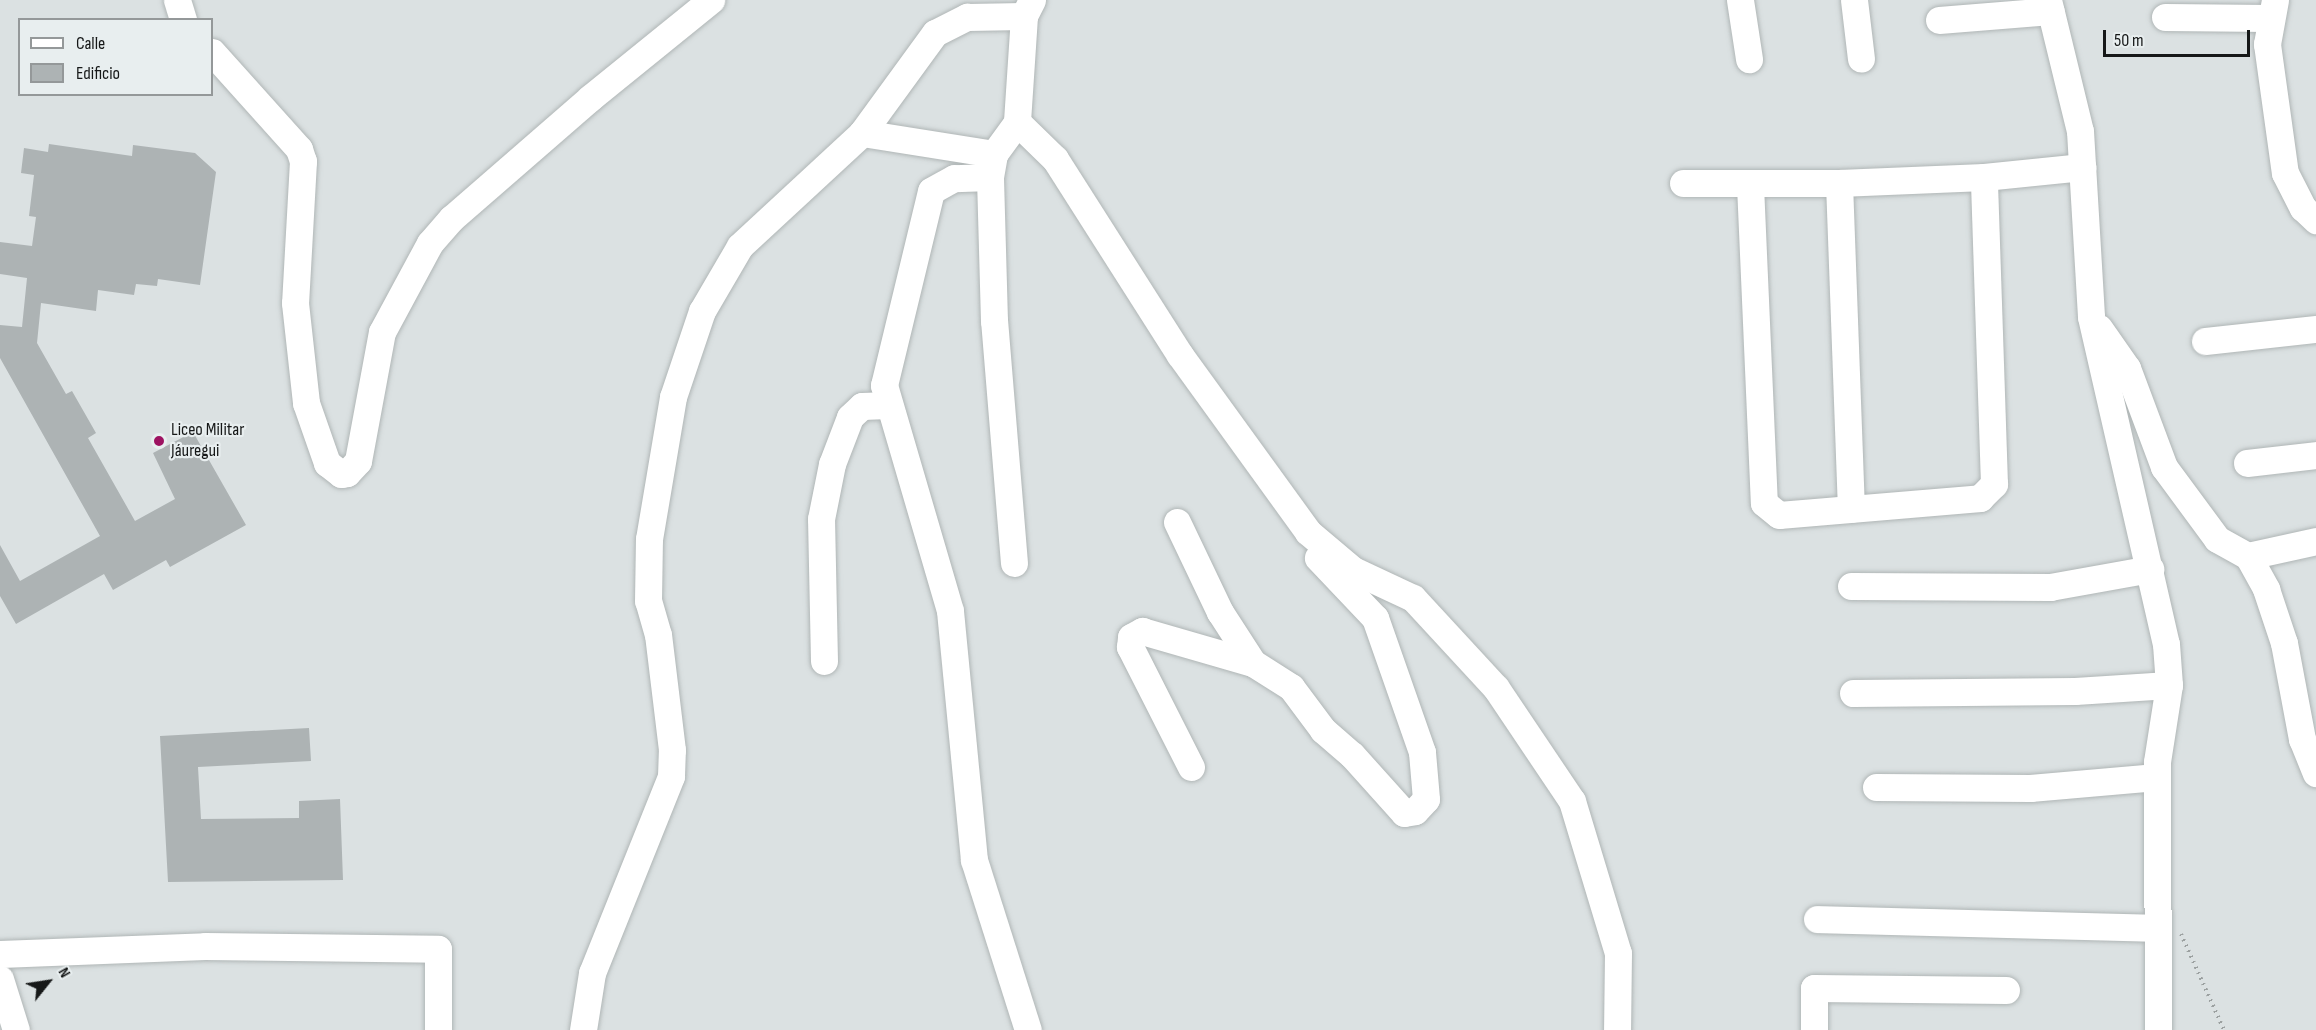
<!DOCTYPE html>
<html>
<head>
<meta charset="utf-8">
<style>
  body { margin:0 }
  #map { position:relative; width:2316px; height:1030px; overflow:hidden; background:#dbe1e2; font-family:"Sofia Sans Condensed",sans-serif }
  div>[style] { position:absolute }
  .building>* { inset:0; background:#adb3b4 }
  .path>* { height:4px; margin-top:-2px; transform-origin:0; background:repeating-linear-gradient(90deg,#9ba0a0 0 1.5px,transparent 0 6px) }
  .roads { filter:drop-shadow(0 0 2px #b0b6b6) drop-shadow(0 0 2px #b0b6b6) }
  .minor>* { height:27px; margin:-13.5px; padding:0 13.5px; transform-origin:13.5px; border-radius:13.5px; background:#fff }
  .dots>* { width:16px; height:16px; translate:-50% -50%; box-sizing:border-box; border:3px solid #e8eeef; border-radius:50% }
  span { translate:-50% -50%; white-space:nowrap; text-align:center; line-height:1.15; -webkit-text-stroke:4.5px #e8eeef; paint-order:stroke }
  .poi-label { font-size:18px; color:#161818 }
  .left { translate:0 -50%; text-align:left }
  .legend { position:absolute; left:18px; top:18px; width:195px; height:78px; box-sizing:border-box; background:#e8eeef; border:2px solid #949899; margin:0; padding:8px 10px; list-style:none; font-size:18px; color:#161818 }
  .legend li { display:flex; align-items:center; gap:12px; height:30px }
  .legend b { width:30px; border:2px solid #949899 }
  .north { position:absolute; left:18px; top:952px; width:60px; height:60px; -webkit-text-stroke:4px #e8eeef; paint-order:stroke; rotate:60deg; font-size:16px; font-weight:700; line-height:24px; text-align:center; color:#161818 }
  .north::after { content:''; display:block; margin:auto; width:21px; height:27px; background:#161818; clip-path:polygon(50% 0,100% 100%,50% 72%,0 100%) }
  .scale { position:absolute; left:2103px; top:30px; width:147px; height:27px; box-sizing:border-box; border:3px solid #161818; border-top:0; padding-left:8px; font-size:18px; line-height:21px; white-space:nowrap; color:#161818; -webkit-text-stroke:4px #e8eeef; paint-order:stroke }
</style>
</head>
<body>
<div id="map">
  <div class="building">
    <i style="clip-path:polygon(49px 144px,132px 156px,133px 145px,195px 153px,216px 172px,200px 285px,158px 279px,157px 286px,136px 284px,134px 295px,98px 290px,96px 311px,41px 303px,37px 343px,66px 394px,72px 391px,96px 433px,88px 438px,135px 521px,175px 499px,153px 453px,193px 432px,246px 525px,170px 567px,166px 560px,113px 590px,104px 574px,16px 624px,0 596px,0 545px,20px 581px,100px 536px,0 358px,0 325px,22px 327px,27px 278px,0 274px,0 242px,32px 246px,36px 217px,29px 216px,34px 175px,21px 173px,24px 148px,48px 152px)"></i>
    <i style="clip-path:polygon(309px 728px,311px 761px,198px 767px,201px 819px,299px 818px,299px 801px,340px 799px,343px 880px,168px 882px,160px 736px)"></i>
  </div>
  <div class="path">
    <i style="left:2181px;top:934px;width:105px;rotate:65.9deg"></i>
  </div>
  <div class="roads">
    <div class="minor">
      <i style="left:177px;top:0;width:21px;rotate:73deg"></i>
      <i style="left:1032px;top:0;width:18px;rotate:117deg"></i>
      <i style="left:1024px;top:16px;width:106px;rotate:93.8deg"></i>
      <i style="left:1017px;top:122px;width:53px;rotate:44.2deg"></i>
      <i style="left:1055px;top:159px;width:232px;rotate:57.5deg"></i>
      <i style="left:1180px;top:355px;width:218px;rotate:54.1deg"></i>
      <i style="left:1308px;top:532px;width:59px;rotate:40.2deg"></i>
      <i style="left:1353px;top:570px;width:66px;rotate:25deg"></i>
      <i style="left:1413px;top:598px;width:122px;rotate:47.3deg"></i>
      <i style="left:1496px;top:688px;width:136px;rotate:56.1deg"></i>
      <i style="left:1572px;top:801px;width:159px;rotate:73.2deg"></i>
      <i style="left:1618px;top:953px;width:77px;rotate:90.7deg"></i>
      <i style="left:1740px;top:0;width:60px;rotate:81.3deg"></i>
      <i style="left:1854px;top:0;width:59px;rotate:83.2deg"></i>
      <i style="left:2048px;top:0;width:135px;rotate:76.3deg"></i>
      <i style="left:2080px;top:131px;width:186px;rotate:86.6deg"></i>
      <i style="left:2091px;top:317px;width:335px;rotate:77.1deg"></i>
      <i style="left:2166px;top:644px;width:41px;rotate:85.8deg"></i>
      <i style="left:2169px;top:685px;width:78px;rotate:98.9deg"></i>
      <i style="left:2157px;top:762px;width:268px;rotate:89.8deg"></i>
      <i style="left:2275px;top:0;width:45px;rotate:100.3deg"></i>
      <i style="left:2267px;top:44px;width:130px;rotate:82.1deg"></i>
      <i style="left:2285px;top:173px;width:39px;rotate:63deg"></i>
      <i style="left:2303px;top:208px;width:18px;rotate:43deg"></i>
      <i style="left:2165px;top:17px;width:104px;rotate:0.6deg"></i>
      <i style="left:1939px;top:20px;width:112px;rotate:-4.6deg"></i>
      <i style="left:212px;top:52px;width:130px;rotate:48.1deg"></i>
      <i style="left:299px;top:149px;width:13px;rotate:72deg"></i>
      <i style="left:303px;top:161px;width:142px;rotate:93.2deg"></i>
      <i style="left:295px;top:303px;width:101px;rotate:83.7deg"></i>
      <i style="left:306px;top:403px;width:64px;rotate:70.7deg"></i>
      <i style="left:327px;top:463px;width:18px;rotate:38deg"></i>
      <i style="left:341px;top:474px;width:6px;rotate:-9deg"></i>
      <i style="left:347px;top:473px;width:16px;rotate:-47deg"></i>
      <i style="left:358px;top:461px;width:131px;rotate:-79.5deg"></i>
      <i style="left:382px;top:332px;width:101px;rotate:-61.7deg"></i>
      <i style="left:430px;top:243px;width:33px;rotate:-49deg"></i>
      <i style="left:452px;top:218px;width:183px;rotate:-41deg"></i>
      <i style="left:590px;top:98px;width:156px;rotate:-39deg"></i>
      <i style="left:862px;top:133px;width:134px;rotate:9deg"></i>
      <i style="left:990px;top:177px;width:36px;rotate:178deg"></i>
      <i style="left:954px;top:178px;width:26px;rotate:151deg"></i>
      <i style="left:931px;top:191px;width:200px;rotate:103.6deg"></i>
      <i style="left:884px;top:385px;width:235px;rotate:73.7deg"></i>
      <i style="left:950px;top:611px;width:250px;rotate:84.5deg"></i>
      <i style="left:974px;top:860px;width:178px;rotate:72.4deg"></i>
      <i style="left:1683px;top:183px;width:156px"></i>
      <i style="left:1839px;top:183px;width:145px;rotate:-2.4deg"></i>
      <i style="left:1984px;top:177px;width:99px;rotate:-5.8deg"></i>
      <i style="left:1839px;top:183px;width:326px;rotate:87.9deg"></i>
      <i style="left:1750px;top:185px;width:318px;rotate:87.5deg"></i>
      <i style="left:1764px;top:503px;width:19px;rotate:39deg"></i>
      <i style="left:1779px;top:515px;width:202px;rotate:-4.8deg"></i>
      <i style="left:1980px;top:498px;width:20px;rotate:-45deg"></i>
      <i style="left:1994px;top:484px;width:307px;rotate:-91.9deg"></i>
      <i style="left:2099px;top:328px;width:49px;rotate:55deg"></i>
      <i style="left:2127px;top:368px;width:106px;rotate:69.5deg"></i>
      <i style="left:2164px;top:467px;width:89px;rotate:53.6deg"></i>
      <i style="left:2217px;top:539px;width:35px;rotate:29deg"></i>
      <i style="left:2248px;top:556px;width:70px;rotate:-12.4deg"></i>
      <i style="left:2205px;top:341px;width:112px;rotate:-6.2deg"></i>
      <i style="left:2247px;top:463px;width:69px;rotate:-6.6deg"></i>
      <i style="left:1177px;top:522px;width:100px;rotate:64.5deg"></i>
      <i style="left:1220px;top:612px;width:61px;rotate:57.1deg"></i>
      <i style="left:2248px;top:556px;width:38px;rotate:61deg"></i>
      <i style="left:2266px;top:589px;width:57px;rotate:71.6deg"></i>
      <i style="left:2284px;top:643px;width:98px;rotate:79.4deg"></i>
      <i style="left:2302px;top:739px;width:37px;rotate:68deg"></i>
      <i style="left:1014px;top:563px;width:243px;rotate:-94.7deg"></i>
      <i style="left:994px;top:321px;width:144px;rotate:-91.6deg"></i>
      <i style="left:990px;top:177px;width:23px;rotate:-80deg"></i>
      <i style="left:994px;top:154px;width:39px;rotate:-54deg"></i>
      <i style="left:1851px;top:586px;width:199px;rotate:0.3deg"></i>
      <i style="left:2050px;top:587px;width:102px;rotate:-10.2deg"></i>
      <i style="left:824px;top:661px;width:142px;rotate:-91.2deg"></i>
      <i style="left:821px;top:519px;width:56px;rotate:-78.7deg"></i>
      <i style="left:832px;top:464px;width:50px;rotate:-69deg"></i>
      <i style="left:850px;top:417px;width:16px;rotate:-43deg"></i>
      <i style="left:862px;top:406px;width:26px;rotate:-2deg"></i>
      <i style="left:1853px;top:693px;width:222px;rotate:-0.5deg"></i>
      <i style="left:2075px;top:691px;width:94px;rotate:-3.7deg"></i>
      <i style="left:1191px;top:767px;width:135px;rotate:-116.9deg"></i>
      <i style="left:1130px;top:647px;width:10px;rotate:-84deg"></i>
      <i style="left:1131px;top:637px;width:13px;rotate:-29deg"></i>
      <i style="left:1142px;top:631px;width:116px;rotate:16.1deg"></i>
      <i style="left:1253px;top:663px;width:45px;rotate:32.3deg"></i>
      <i style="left:1291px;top:687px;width:54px;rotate:53.3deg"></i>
      <i style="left:1323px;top:730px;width:38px;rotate:41deg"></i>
      <i style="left:1352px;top:755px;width:78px;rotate:48.1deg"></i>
      <i style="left:1404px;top:813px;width:11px;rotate:-10deg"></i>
      <i style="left:1415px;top:811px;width:16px;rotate:-47deg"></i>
      <i style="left:1426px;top:799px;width:47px;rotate:-94.9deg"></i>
      <i style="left:1422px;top:752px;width:142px;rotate:-109.3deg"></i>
      <i style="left:1375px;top:618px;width:83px;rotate:-133.5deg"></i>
      <i style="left:1876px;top:787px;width:154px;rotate:0.4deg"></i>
      <i style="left:2030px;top:788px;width:127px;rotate:-5deg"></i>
      <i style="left:1817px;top:919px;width:341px;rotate:1.5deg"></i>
      <i style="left:0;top:954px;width:205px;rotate:-2.2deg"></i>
      <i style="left:205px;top:946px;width:233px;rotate:0.7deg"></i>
      <i style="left:438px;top:949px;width:81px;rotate:90deg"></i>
      <i style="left:0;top:979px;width:53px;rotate:72.6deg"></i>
      <i style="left:583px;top:1030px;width:58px;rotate:-81deg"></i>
      <i style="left:592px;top:973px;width:212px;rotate:-68.1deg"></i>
      <i style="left:671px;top:776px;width:26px;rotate:-88deg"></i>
      <i style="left:672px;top:750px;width:116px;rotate:-96.9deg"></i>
      <i style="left:658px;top:635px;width:35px;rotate:-106deg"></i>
      <i style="left:648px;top:601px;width:62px;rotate:-89.1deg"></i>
      <i style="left:649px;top:539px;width:144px;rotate:-80.4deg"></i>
      <i style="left:673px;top:397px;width:91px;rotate:-71.4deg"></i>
      <i style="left:702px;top:311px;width:75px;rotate:-59.7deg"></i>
      <i style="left:740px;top:246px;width:166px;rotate:-42.8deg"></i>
      <i style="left:862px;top:133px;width:124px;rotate:-53.9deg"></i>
      <i style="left:935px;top:33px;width:36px;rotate:-27deg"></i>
      <i style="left:967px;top:17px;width:57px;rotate:-1deg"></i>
      <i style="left:1814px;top:1030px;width:42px;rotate:-90deg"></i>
      <i style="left:1814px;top:988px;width:192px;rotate:0.6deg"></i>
    </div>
  </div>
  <div class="dots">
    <i style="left:159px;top:441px;background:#9d1261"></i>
  </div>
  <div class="poi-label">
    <span class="left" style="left:171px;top:441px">Liceo Militar<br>Jáuregui</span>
  </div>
  <ul class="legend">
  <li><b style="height:8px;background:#fff"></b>Calle</li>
  <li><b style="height:16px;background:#adb3b4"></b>Edificio</li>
  </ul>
  <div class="north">N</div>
  <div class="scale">50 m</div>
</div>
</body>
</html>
